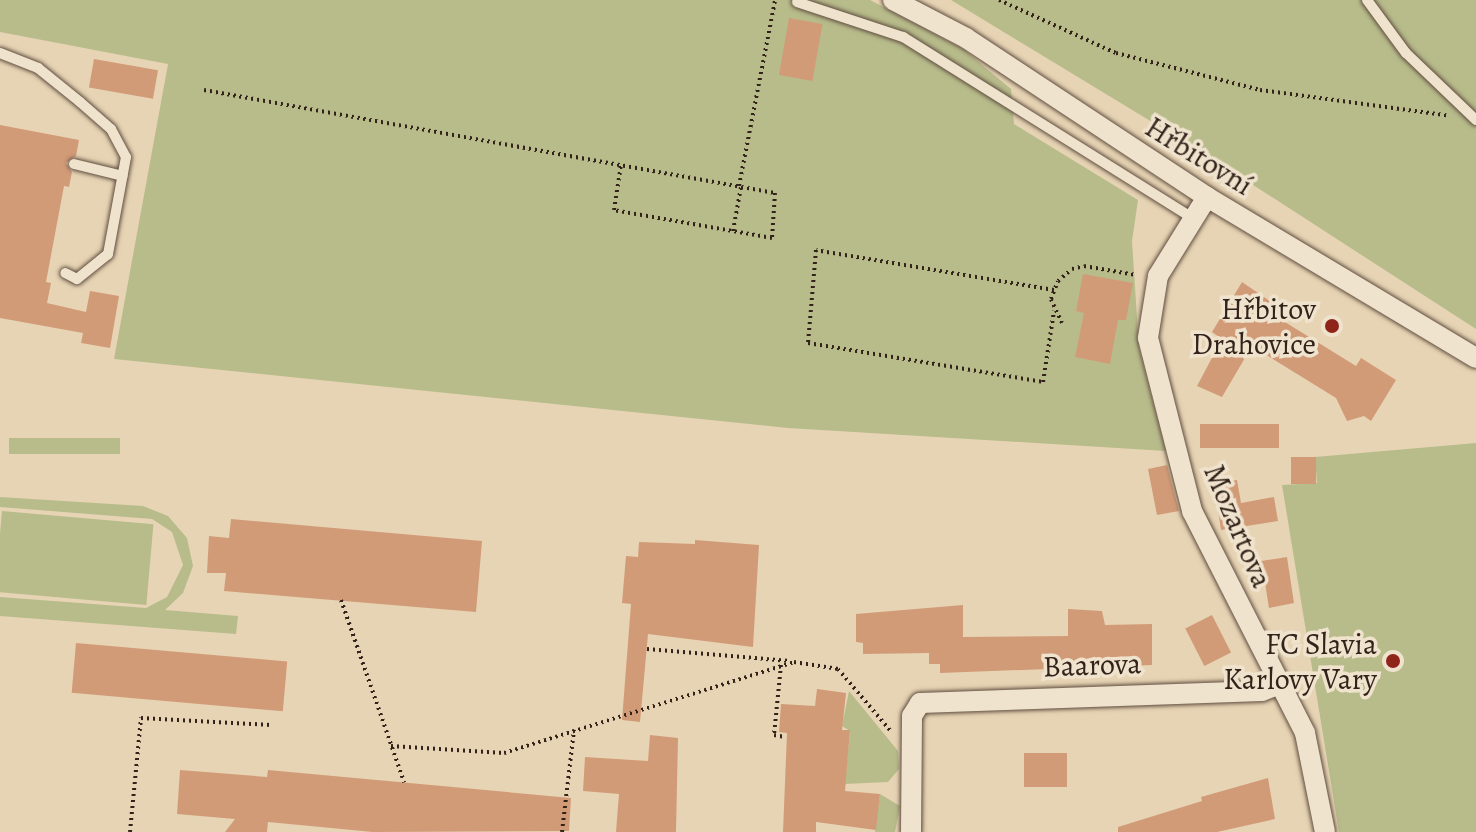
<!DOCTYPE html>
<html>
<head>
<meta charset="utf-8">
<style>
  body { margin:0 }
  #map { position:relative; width:1476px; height:832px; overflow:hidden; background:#e7d4b4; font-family:Alegreya,serif }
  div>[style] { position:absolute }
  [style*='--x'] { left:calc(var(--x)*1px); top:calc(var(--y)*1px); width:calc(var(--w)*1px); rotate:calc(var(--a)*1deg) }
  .green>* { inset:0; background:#b8bc8b; transform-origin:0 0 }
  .building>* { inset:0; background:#d29b78; transform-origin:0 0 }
  .path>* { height:4px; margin-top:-2px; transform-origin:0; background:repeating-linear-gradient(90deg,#332219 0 2px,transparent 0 6px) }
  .roads { filter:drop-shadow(0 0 2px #604e40) drop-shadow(0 0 2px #604e40) }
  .service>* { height:10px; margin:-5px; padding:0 5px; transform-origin:5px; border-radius:5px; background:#efe3ce }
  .minor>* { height:20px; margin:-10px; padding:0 10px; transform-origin:10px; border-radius:10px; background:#efe3ce }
  .dots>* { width:22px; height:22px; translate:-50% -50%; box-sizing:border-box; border:4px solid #efe3ce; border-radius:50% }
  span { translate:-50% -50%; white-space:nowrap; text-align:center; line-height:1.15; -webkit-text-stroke:7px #efe3ce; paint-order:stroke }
  .street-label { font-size:30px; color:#332219 }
  .poi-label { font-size:30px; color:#332219 }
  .right { translate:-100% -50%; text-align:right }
</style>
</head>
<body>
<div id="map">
  <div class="green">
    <div style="clip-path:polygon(0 0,870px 0,963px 49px,1011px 89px,1014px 124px,1138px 200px,1132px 241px,1139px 348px,1166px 451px,788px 428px,114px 359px,168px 64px,0 32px)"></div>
    <div style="clip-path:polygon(951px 0,1476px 0,1476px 329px,1213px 159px)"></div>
    <div style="left:120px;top:438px;width:16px;height:111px;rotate:90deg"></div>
    <div style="clip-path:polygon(1476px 443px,1476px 832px,1339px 832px,1282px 485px,1317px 483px,1315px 457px)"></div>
    <div style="clip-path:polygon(0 497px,143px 506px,168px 516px,187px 538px,193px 566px,183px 593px,165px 610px,238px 616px,236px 634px,0 616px,0 597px,146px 608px,167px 597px,183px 565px,172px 532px,152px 519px,0 507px)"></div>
    <div style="left:2px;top:511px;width:152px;height:81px;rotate:5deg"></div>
    <div style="clip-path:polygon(849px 691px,898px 751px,899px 769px,888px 782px,845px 784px,850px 731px,842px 726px)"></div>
    <div style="clip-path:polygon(880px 794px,900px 806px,895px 832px,875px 832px)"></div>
  </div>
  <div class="building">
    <div style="left:789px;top:18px;width:34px;height:58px;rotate:10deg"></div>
    <div style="left:94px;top:59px;width:65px;height:29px;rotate:10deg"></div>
    <div style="clip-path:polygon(0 125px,79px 140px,76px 156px,66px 163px,72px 172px,69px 187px,64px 186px,46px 282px,51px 283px,47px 303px,86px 312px,90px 291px,119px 296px,110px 348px,81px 343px,83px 333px,0 318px)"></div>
    <div style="clip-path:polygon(1083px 274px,1133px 283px,1126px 320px,1118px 320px,1110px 364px,1075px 357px,1084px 313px,1076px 311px)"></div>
    <div style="clip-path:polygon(1242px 282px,1277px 306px,1272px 314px,1356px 366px,1361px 358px,1396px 380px,1371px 421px,1364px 416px,1347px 421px,1336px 398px,1252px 346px,1222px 397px,1197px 386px,1222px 339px,1212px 332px)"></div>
    <div style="left:1200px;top:424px;width:79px;height:24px"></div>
    <div style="left:1291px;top:457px;width:25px;height:27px"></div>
    <div style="clip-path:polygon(1167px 465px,1179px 511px,1157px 515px,1148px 469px)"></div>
    <div style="clip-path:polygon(1237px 480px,1241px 503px,1274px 497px,1278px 521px,1221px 530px,1214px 483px)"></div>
    <div style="clip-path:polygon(231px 519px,482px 541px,476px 612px,224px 591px,226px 573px,207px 573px,209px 536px,229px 538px)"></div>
    <div style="clip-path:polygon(695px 540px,759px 545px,753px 647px,648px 634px,640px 722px,622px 720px,631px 604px,622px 603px,626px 556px,638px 557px,639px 542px,695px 544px)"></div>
    <div style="clip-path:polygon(1287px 557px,1294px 603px,1269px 608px,1265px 583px,1253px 586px,1249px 563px)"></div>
    <div style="clip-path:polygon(963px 605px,963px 637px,1068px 636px,1068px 609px,1102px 611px,1105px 625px,1152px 624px,1152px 665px,940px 673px,940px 664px,929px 664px,929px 653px,863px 654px,863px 643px,856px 642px,856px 614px)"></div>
    <div style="left:1212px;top:615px;width:42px;height:30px;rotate:63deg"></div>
    <div style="left:76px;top:643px;width:212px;height:50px;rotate:5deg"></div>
    <div style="clip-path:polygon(817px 689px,846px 693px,842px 730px,850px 730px,845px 791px,880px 794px,876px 830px,816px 822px,816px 832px,783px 832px,787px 733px,779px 732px,781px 704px,815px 706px)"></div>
    <div style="clip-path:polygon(650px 735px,678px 738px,676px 832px,616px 832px,619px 794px,583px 791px,585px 757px,648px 761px)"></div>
    <div style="left:1024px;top:753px;width:43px;height:34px"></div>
    <div style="clip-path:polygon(180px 770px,267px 777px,268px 770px,571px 798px,569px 831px,373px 832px,268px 822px,267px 832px,225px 832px,235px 819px,177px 814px)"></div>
    <div style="clip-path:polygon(1268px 778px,1275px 819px,1217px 832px,1118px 832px,1118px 827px,1202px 801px,1201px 797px)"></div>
  </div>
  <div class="path">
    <div style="--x:999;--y:0;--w:128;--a:24.4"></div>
    <div style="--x:1116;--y:53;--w:149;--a:14.4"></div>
    <div style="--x:1260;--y:90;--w:188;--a:7.7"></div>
    <div style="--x:204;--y:90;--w:580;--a:10.23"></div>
    <div style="--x:775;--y:193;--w:45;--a:93.8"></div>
    <div style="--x:772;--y:238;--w:160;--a:-170"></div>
    <div style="--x:614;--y:210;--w:46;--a:-81.2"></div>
    <div style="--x:739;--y:186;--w:189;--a:-79"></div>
    <div style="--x:733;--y:231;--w:45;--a:-79.7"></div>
    <div style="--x:1054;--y:290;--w:241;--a:-170.5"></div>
    <div style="--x:816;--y:250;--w:93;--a:94.9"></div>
    <div style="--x:808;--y:343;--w:238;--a:9.4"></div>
    <div style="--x:1043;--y:382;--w:72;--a:-81.2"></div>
    <div style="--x:1062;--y:323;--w:26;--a:-115"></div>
    <div style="--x:1051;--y:299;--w:19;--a:-69"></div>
    <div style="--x:1058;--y:281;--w:18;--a:-41"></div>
    <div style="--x:1072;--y:269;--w:12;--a:-14"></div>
    <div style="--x:1084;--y:266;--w:53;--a:9.8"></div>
    <div style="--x:341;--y:600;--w:193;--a:70.9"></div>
    <div style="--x:647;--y:649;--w:144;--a:4.8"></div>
    <div style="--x:781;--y:665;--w:70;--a:95.7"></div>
    <div style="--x:774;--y:735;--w:11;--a:10"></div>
    <div style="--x:391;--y:746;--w:113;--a:3.5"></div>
    <div style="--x:504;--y:753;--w:304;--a:-17.4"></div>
    <div style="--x:794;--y:662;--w:45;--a:9"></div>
    <div style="--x:838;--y:669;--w:80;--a:49.6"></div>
    <div style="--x:130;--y:832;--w:115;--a:-84.5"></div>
    <div style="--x:141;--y:718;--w:130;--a:3.1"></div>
    <div style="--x:562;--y:832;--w:103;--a:-83.3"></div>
  </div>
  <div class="roads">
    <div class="service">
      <div style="--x:1367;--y:0;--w:66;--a:53.7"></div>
      <div style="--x:1406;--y:53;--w:97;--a:43.7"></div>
      <div style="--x:797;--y:2;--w:112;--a:18.3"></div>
      <div style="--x:903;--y:37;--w:343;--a:32"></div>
      <div style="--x:0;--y:53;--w:41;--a:21.5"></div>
      <div style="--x:38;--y:68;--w:54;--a:39"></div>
      <div style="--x:80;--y:102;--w:41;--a:41.1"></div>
      <div style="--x:111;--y:129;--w:32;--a:62"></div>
      <div style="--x:126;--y:157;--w:99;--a:100.5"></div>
      <div style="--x:108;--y:254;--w:40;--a:141"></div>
      <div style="--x:77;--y:279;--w:13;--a:-153"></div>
      <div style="--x:74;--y:164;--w:50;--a:13.8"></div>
    </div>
    <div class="minor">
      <div style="--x:893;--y:0;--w:82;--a:27.5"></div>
      <div style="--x:966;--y:38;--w:289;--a:33.4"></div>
      <div style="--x:1207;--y:197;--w:313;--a:30.9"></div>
      <div style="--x:1207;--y:197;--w:93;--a:121.8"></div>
      <div style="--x:1158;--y:276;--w:63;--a:99.2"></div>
      <div style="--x:1148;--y:338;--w:179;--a:75.7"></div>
      <div style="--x:1192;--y:511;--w:249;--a:63"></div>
      <div style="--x:1305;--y:733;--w:101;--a:78.6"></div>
      <div style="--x:911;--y:832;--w:116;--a:-89.5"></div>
      <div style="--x:912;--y:716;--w:15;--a:-58"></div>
      <div style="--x:920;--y:703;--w:342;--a:-2"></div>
      <div style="--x:1262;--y:691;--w:19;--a:-21"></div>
    </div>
  </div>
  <div class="dots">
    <div style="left:1332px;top:326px;background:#8f2418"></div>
    <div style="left:1393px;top:661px;background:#8f2418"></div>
  </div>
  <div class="street-label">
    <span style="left:1199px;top:156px;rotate:32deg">Hřbitovní</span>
    <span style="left:1238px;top:526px;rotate:67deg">Mozartova</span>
    <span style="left:1092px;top:665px;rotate:-2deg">Baarova</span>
  </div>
  <div class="poi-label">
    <span class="right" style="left:1316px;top:326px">Hřbitov<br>Drahovice</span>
    <span class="right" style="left:1377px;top:661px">FC Slavia<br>Karlovy Vary</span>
  </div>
</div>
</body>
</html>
